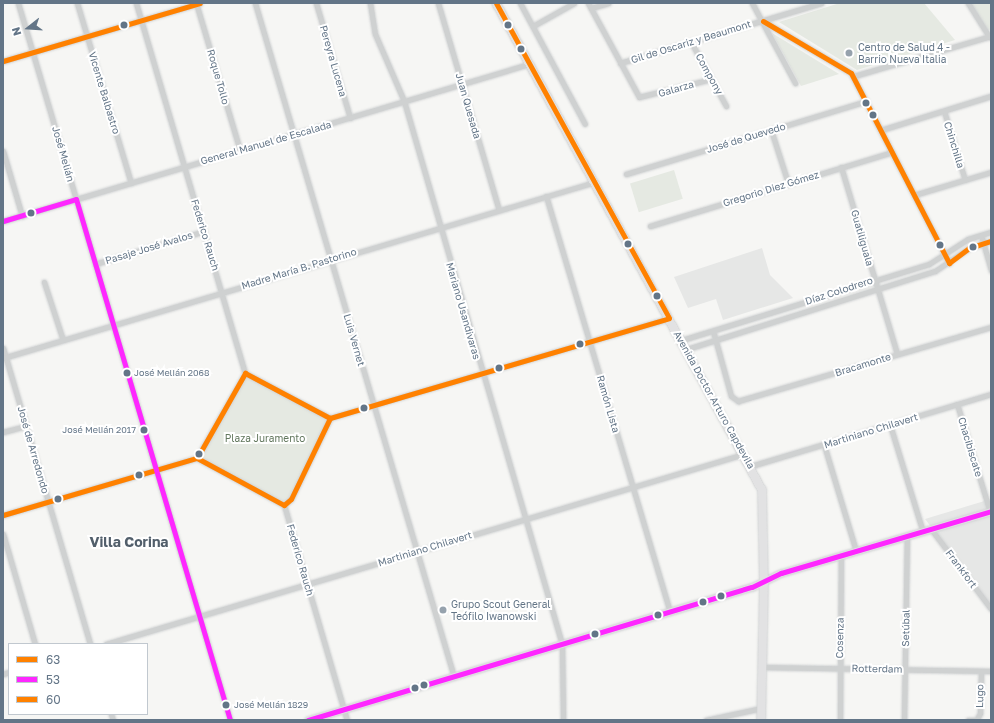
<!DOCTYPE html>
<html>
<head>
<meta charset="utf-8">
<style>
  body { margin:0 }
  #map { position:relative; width:994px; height:723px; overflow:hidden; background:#f6f6f4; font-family:"Golos Text",sans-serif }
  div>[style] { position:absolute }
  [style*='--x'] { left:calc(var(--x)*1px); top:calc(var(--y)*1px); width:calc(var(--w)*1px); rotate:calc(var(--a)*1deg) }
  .built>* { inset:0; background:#e6e7e6 }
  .green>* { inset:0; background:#e5e9e2; transform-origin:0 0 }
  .roads { filter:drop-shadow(0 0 1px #d1d3d4) drop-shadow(0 0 1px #d1d3d4) }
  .minor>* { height:5px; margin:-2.5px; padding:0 2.5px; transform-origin:2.5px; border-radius:2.5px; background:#cfd1d1 }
  .secondary>* { height:7px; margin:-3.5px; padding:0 3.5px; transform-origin:3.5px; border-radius:3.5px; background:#e2e2e3 }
  .primary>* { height:8px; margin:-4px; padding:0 4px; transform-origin:4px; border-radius:4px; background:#e2e2e3 }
  .bus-1>* { height:5px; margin:-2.5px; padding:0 2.5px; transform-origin:2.5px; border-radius:2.5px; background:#ff8100 }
  .bus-2>* { height:5px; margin:-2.5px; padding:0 2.5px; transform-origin:2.5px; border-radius:2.5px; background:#fe27ff }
  .bus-3>* { height:5px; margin:-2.5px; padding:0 2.5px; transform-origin:2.5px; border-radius:2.5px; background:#ff8100 }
  .dots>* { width:11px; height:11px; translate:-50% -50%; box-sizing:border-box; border:2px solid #fff; border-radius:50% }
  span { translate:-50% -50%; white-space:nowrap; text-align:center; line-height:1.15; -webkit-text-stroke:4px #fff; paint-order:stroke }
  .bus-label { font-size:9px; color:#637587 }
  .left { translate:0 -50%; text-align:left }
  .right { translate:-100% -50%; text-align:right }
  .street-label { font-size:10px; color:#637587 }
  .poi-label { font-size:10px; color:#637587 }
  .park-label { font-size:10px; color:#63785f }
  .district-label { font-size:14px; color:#525f6b; font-weight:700 }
  .frame { position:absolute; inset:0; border:4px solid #637587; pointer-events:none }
  .legend { position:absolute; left:8px; top:643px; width:140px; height:72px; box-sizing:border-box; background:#fff; border:1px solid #c1c8cf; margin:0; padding:5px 7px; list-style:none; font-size:12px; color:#637587 }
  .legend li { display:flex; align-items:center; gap:8px; height:20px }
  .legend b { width:20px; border:1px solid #c1c8cf }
  .north { position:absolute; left:8px; top:8px; width:40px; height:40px; -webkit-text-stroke:3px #fff; paint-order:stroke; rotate:253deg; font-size:11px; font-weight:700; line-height:16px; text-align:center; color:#637587 }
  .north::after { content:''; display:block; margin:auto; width:14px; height:18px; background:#637587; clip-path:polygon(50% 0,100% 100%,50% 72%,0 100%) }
</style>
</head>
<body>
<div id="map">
  <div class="built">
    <div style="clip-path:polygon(762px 248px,770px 275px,793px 298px,723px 320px,716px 299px,688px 308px,674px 277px)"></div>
    <div style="clip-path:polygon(991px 499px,991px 605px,925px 519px)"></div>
  </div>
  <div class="green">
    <div style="clip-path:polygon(840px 3px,924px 3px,955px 40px,857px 70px,779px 22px)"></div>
    <div style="clip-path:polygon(970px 3px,991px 3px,991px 29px,987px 31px)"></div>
    <div style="clip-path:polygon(772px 33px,839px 74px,801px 86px)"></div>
    <div style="left:674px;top:170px;width:30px;height:46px;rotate:73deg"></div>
    <div style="clip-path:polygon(245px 373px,330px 418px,291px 499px,284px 505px,197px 458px)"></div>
  </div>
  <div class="roads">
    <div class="minor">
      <div style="--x:18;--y:3;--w:748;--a:73.53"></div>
      <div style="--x:77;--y:3;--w:188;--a:73.3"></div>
      <div style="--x:136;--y:3;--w:386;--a:73.6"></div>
      <div style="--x:196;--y:3;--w:154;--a:73.4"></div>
      <div style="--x:255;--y:3;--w:703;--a:73.55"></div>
      <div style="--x:316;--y:3;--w:120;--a:73.5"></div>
      <div style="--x:370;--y:3;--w:31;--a:81"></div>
      <div style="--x:375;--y:34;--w:73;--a:66.6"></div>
      <div style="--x:404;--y:101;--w:566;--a:73.78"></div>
      <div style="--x:562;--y:644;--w:76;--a:89.2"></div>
      <div style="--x:438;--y:3;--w:216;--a:73.6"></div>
      <div style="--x:520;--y:3;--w:137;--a:61.8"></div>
      <div style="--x:588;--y:3;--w:107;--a:61.5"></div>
      <div style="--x:639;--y:97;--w:74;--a:-14"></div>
      <div style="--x:752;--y:3;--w:91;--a:61.7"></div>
      <div style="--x:968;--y:3;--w:40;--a:58"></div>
      <div style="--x:591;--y:8;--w:18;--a:-16"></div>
      <div style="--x:763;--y:21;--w:102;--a:30.6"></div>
      <div style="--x:851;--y:73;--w:214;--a:62.7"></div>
      <div style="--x:533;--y:26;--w:47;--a:-29.3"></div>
      <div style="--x:691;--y:42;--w:73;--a:61.3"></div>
      <div style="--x:3;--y:61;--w:205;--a:-16.4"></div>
      <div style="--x:620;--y:63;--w:210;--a:-16.6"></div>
      <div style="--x:854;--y:76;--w:143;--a:-16.3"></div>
      <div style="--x:944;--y:111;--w:72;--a:73.1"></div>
      <div style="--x:771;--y:130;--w:56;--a:72.2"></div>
      <div style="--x:881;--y:130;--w:115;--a:-17.2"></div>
      <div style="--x:3;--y:151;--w:68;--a:73.7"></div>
      <div style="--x:841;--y:167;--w:195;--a:73.3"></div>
      <div style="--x:626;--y:174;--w:251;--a:-16.9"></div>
      <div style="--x:914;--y:195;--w:80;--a:-16.6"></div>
      <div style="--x:546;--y:196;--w:434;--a:73.4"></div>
      <div style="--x:3;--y:221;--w:549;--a:-16.62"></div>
      <div style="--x:650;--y:226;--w:253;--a:-17"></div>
      <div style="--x:981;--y:235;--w:37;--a:74"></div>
      <div style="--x:95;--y:264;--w:114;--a:-16.8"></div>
      <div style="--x:44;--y:282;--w:61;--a:71.9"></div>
      <div style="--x:713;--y:331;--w:67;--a:74.5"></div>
      <div style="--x:731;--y:396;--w:9;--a:36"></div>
      <div style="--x:738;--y:401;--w:264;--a:-16.3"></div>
      <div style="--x:682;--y:340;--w:258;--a:-17.1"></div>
      <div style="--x:929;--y:264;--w:46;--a:-32.7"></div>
      <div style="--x:968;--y:239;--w:24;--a:-17"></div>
      <div style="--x:3;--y:348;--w:309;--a:73.6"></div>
      <div style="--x:687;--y:349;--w:260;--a:-17.5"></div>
      <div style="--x:935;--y:271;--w:41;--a:-34.1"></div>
      <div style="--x:969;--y:248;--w:23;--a:-18"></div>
      <div style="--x:3;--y:358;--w:618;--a:-16.56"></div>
      <div style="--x:245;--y:373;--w:96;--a:27.9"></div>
      <div style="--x:957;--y:404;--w:113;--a:73"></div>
      <div style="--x:330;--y:418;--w:353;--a:-16.4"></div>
      <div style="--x:890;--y:425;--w:112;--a:72.9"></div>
      <div style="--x:3;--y:432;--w:23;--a:-15"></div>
      <div style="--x:824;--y:445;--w:111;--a:73.2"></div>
      <div style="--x:197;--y:458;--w:99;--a:28.4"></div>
      <div style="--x:197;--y:458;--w:98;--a:-60.5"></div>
      <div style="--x:751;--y:466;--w:251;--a:-16.7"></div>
      <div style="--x:284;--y:505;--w:224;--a:73.7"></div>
      <div style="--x:284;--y:505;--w:9;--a:-41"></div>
      <div style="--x:291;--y:499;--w:90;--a:-64.3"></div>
      <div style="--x:3;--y:515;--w:202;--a:-16.4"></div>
      <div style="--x:931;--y:529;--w:100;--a:53.1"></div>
      <div style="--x:3;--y:534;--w:115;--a:73.8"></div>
      <div style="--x:106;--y:644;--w:666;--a:-16.58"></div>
      <div style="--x:763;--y:667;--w:228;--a:1"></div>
      <div style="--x:3;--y:674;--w:6;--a:-18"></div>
      <div style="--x:111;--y:714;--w:6;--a:72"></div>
      <div style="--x:977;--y:719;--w:7;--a:-63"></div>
      <div style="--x:980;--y:713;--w:42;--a:-88.6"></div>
      <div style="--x:706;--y:720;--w:57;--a:-12.1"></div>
      <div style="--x:840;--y:720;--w:165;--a:-89.7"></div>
      <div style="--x:904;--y:720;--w:184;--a:-89.1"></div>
      <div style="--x:968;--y:720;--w:9;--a:0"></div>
    </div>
    <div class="secondary">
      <div style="--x:308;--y:720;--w:463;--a:-16.7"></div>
      <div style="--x:752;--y:587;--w:32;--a:-26"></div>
      <div style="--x:781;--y:573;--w:219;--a:-16.4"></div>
    </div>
    <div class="primary">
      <div style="--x:496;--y:3;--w:555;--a:61.36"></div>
      <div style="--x:762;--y:490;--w:92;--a:88.8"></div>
      <div style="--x:764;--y:582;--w:138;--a:91.2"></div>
    </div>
  </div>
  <div class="bus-1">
    <div style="--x:496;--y:3;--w:359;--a:61.2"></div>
    <div style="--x:763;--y:21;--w:102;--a:30.6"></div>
    <div style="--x:851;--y:73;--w:214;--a:62.7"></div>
    <div style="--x:949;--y:263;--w:25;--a:-37"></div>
    <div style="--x:969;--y:248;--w:23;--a:-18"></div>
    <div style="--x:330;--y:418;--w:353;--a:-16.4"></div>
    <div style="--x:197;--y:458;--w:99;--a:28.4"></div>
    <div style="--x:284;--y:505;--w:9;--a:-41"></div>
    <div style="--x:291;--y:499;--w:90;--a:-64.3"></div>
    <div style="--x:197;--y:458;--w:98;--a:-60.5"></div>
    <div style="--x:245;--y:373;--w:96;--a:27.9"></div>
    <div style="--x:3;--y:515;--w:202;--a:-16.4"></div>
  </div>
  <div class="bus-2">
    <div style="--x:76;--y:199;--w:543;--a:73.53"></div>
    <div style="--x:3;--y:221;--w:76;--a:-16.8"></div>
    <div style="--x:308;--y:720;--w:463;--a:-16.7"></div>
    <div style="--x:752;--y:587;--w:32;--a:-26"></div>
    <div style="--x:781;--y:573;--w:219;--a:-16.4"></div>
  </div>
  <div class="bus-3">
    <div style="--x:3;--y:61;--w:205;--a:-16.4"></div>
  </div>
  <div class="dots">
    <div style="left:124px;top:25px;background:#637587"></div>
    <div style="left:508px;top:25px;background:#637587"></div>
    <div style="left:521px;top:49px;background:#637587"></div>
    <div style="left:849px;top:53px;background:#96a2ad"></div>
    <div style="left:866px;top:103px;background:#637587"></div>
    <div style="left:873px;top:115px;background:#637587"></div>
    <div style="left:31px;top:213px;background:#637587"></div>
    <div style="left:628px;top:244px;background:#637587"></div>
    <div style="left:940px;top:245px;background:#637587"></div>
    <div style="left:973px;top:247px;background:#637587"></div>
    <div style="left:657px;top:296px;background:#637587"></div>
    <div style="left:580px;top:344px;background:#637587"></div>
    <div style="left:499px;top:368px;background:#637587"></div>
    <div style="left:127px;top:373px;background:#637587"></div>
    <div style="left:364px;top:408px;background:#637587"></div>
    <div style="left:144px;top:430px;background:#637587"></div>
    <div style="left:199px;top:454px;background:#637587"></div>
    <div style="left:139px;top:475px;background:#637587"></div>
    <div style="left:58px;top:499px;background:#637587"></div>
    <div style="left:721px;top:596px;background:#637587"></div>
    <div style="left:703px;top:602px;background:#637587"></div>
    <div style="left:443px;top:610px;background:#96a2ad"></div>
    <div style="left:658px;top:615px;background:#637587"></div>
    <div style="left:595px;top:634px;background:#637587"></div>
    <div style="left:424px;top:685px;background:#637587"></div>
    <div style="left:415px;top:688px;background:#637587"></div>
    <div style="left:226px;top:705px;background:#637587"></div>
  </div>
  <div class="bus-label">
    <span class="left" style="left:134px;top:373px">José Melián 2068</span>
    <span class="right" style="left:136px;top:430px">José Melián 2017</span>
    <span class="left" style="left:234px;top:705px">José Melián 1829</span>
  </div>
  <div class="street-label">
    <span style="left:691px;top:42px;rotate:-17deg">Gil de Oscariz y Beaumont</span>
    <span style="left:333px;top:61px;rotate:74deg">Pereyra Lucena</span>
    <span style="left:709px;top:74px;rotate:61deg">Compony</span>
    <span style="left:218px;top:77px;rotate:74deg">Roque Tollo</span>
    <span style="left:676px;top:89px;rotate:-16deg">Galarza</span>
    <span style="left:104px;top:93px;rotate:73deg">Vicente Balbastro</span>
    <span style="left:468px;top:106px;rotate:74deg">Juan Quesada</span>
    <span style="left:746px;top:138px;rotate:-17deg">José de Quevedo</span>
    <span style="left:266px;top:143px;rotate:-16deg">General Manuel de Escalada</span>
    <span style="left:954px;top:145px;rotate:73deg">Chinchilla</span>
    <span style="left:63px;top:154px;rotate:74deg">José Melián</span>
    <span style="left:771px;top:189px;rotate:-17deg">Gregorio Diez Gómez</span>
    <span style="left:205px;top:235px;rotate:73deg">Federico Rauch</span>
    <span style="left:862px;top:238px;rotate:74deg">Guatiliguala</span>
    <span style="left:149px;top:248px;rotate:-17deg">Pasaje José Avalos</span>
    <span style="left:299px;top:269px;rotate:-17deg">Madre María B. Pastorino</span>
    <span style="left:839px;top:291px;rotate:-18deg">Díaz Colodrero</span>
    <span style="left:463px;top:311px;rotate:74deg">Mariano Usandivaras</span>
    <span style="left:354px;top:340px;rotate:74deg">Luis Vernet</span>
    <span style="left:863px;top:365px;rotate:-17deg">Bracamonte</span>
    <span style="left:714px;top:400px;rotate:61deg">Avenida Doctor Arturo Capdevila</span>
    <span style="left:608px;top:404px;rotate:74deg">Ramón Lista</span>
    <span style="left:871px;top:431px;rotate:-17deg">Martiniano Chilavert</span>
    <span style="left:970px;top:447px;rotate:73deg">Chacibiscate</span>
    <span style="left:33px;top:450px;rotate:74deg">José de Arredondo</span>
    <span style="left:425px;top:549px;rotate:-17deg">Martiniano Chilavert</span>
    <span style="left:300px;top:560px;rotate:74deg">Federico Rauch</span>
    <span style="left:961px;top:569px;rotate:53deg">Frankfort</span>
    <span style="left:906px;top:628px;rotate:-89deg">Setúbal</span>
    <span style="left:840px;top:638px;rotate:-89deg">Cosenza</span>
    <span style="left:877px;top:669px;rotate:1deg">Rotterdam</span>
    <span style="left:980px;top:696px;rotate:-89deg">Lugo</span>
  </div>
  <div class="poi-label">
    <span class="left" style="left:858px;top:53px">Centro de Salud 4 -<br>Barrio Nueva Italia</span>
    <span class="left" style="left:451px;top:610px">Grupo Scout General<br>Teófilo Iwanowski</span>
  </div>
  <div class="park-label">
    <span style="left:265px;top:439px">Plaza Juramento</span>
  </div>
  <div class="district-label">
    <span style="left:129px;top:542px">Villa Corina</span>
  </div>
  <div class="frame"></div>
  <ul class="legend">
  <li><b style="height:5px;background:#ff8100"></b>63</li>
  <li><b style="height:5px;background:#fe27ff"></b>53</li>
  <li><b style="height:5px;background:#ff8100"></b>60</li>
  </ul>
  <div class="north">N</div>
</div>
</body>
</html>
